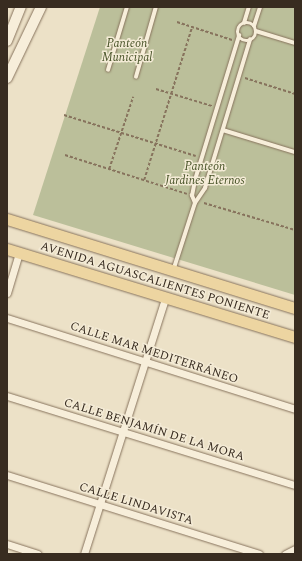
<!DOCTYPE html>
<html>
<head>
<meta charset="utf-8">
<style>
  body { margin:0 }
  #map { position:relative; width:302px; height:561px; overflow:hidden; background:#ece1c7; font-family:Spectral,serif }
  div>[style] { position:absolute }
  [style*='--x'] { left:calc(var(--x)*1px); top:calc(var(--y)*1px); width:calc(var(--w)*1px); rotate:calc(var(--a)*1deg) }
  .cemetery>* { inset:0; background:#bbbf9a }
  .path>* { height:1.5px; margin-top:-0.75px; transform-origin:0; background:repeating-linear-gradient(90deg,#87735d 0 3px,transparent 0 5px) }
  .roads { filter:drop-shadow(0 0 1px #87735d) drop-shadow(0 0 1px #87735d) }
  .lane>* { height:3.5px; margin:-1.75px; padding:0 1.75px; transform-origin:1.75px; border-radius:1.75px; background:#f7eeda }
  .lane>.ring { margin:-1.75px; padding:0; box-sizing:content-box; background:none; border:3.5px solid #f7eeda; border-radius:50% }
  .street>* { height:7px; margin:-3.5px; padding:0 3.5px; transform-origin:3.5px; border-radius:3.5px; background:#f7eeda }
  .secondary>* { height:10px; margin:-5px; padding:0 5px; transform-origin:5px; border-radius:5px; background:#f7eeda }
  .primary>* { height:11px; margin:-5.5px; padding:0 5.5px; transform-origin:5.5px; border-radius:5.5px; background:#edd5a1 }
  span { translate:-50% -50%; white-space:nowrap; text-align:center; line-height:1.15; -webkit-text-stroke:3px #f4ebd6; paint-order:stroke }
  .park-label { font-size:12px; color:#485328; font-style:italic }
  .street-label { font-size:12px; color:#382c20 }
  .frame { position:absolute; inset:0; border:8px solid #382c20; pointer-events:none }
</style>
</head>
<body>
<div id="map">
  <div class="cemetery">
    <div style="clip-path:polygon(100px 7px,295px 7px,295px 295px,33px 215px)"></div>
  </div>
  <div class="path">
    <div style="--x:177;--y:22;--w:58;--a:18.1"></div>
    <div style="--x:245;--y:78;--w:52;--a:17.7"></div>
    <div style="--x:156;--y:89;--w:59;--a:16.9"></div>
    <div style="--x:64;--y:115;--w:138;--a:17.3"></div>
    <div style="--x:65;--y:155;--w:128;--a:17.7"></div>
    <div style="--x:109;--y:169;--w:76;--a:-71.6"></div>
    <div style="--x:144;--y:180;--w:160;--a:-72.6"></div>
    <div style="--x:204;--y:203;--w:95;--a:16.5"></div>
  </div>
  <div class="roads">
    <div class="lane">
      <div style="--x:244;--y:23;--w:17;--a:-73"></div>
      <div class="ring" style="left:238px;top:23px;width:14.5px;height:14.5px"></div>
      <div style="--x:254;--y:26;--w:20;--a:-72"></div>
      <div style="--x:256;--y:31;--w:41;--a:17.1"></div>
      <div style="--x:108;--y:70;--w:66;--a:-73.2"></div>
      <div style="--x:136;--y:77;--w:73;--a:-74.1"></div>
      <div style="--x:223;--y:130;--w:75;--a:17"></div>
      <div style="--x:195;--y:203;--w:8;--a:-113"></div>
      <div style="--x:192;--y:196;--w:16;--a:-79"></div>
      <div style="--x:195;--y:180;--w:151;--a:-73"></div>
      <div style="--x:174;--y:268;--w:68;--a:-72.1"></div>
      <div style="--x:195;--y:203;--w:18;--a:-56"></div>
      <div style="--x:205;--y:188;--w:155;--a:-73.1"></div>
    </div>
    <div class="street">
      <div style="--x:7;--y:293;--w:42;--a:-73.3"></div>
      <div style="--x:7;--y:318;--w:302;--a:17.5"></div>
      <div style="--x:7;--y:396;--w:301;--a:17.2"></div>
      <div style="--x:7;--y:475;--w:264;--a:17.4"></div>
      <div style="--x:7;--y:544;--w:32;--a:18"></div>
      <div style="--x:84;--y:554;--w:269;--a:-72.4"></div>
      <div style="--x:285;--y:554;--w:11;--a:-27"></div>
    </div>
    <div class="secondary">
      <div style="--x:7;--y:41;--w:37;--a:-68"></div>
      <div style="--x:7;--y:78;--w:79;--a:-64.4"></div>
    </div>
    <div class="primary">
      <div style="--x:7;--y:219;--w:301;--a:17.2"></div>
      <div style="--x:7;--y:249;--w:301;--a:17"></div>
    </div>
  </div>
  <div class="park-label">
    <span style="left:127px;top:51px">Panteón<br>Municipal</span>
    <span style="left:205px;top:174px">Panteón<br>Jardines Eternos</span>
  </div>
  <div class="street-label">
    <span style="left:155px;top:281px;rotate:17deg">AVENIDA AGUASCALIENTES PONIENTE</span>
    <span style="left:154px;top:353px;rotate:18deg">CALLE MAR MEDITERRÁNEO</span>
    <span style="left:154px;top:430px;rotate:17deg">CALLE BENJAMÍN DE LA MORA</span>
    <span style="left:136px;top:504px;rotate:17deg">CALLE LINDAVISTA</span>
  </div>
  <div class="frame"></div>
</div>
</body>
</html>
